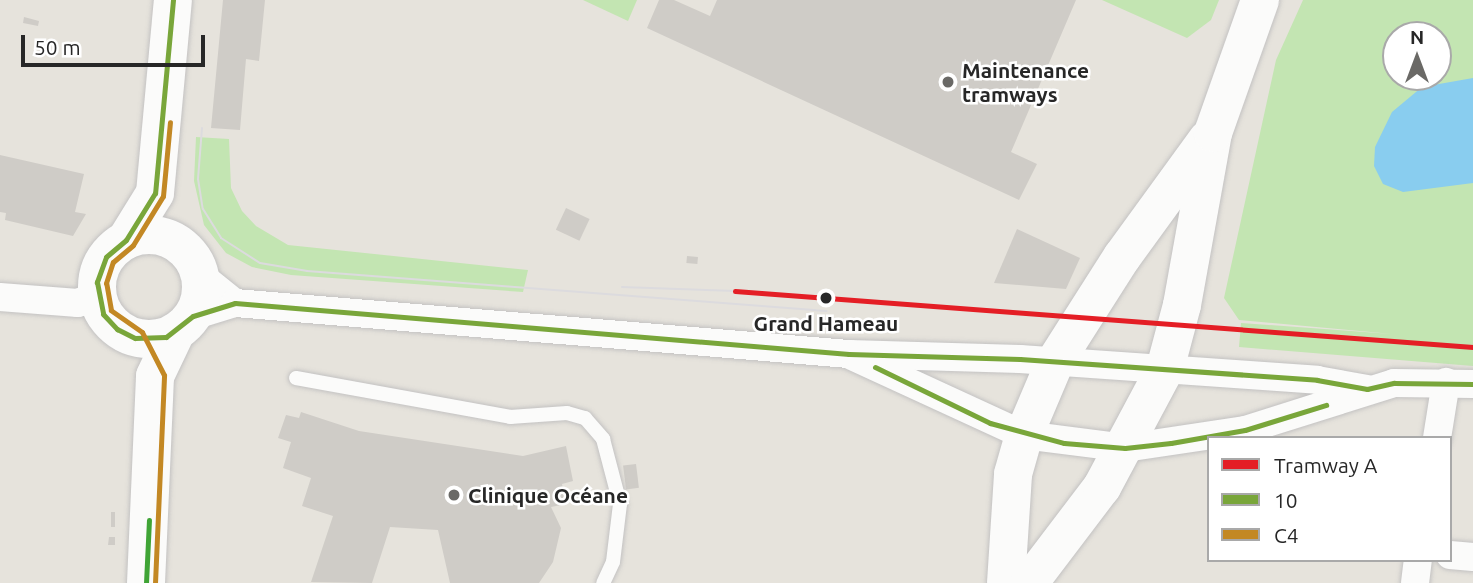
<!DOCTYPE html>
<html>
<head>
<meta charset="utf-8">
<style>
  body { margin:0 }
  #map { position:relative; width:1473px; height:583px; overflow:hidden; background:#e6e3dc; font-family:Ubuntu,sans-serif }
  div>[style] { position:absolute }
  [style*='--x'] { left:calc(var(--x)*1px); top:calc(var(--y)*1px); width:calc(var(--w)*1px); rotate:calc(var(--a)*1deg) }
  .green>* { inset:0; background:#c3e5b2 }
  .water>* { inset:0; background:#89cdef }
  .building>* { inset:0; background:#cfccc7; transform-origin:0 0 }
  .roads { filter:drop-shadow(0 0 2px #c3c2c2) drop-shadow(0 0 2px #c3c2c2) }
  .lane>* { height:14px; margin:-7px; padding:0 7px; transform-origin:7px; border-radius:7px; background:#fbfbfa }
  .street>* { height:28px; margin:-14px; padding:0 14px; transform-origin:14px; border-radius:14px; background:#fbfbfa }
  .secondary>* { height:38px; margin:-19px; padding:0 19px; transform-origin:19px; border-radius:19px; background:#fbfbfa }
  .secondary>.ring { margin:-19px; padding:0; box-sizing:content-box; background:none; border:38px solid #fbfbfa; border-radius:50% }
  .tram>* { height:2px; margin:-1px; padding:0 1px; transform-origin:1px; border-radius:1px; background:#dcdbde }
  .bus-1>* { height:5px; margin:-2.5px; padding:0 2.5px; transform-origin:2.5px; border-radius:2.5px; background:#79a63a }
  .bus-2>* { height:5px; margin:-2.5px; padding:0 2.5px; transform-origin:2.5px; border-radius:2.5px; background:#c38824 }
  .bus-3>* { height:5px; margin:-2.5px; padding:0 2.5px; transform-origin:2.5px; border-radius:2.5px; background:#3fa435 }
  .tram-1>* { height:5px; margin:-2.5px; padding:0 2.5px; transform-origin:2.5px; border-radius:2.5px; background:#e41e25 }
  .dots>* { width:19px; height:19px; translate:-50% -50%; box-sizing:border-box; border:4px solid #fff; border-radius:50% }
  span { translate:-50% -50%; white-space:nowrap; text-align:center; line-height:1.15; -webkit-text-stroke:5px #fff; paint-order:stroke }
  .poi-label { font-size:21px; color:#272727; font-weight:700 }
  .left { translate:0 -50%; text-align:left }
  .stop-label { font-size:21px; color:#272727; font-weight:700 }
  .legend { position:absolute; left:1207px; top:436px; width:245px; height:126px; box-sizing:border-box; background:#fff; border:2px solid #a9a9a9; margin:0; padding:9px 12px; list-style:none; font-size:21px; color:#272727 }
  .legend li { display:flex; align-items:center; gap:14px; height:35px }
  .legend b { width:35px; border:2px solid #a9a9a9 }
  .north { position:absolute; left:1382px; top:21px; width:70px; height:70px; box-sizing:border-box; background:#fff; border:2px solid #a9a9a9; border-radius:50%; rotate:0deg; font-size:19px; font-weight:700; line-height:28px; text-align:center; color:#272727 }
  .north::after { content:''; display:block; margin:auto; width:24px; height:32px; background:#6a6966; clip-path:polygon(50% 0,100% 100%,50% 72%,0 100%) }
  .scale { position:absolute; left:21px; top:35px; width:184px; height:32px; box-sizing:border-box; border:4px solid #272727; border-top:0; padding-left:9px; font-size:21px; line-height:24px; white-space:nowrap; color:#272727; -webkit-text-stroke:5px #fff; paint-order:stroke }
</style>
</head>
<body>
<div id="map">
  <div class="green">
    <div style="clip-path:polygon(583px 0,637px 0,628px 21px)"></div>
    <div style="clip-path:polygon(1102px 0,1219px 0,1211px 20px,1187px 38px)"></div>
    <div style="clip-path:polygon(evenodd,1303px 0,1473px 0,1473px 366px,1239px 347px,1241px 323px,1392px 334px,1239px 320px,1224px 298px,1276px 60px,1303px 0,1396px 35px,1438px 35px,1438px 77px,1396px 77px,1396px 35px)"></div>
    <div style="clip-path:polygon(196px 137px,229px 139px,231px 188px,242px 211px,256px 226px,288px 245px,528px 270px,523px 292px,291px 275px,252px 267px,226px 253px,204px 225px,194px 181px)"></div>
  </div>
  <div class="water">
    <div style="clip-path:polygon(1473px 78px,1473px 183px,1403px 192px,1383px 184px,1374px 166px,1375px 147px,1392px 112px,1422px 87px)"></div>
  </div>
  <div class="building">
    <div style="clip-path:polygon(223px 0,265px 0,259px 61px,246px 59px,240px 130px,211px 128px)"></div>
    <div style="clip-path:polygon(659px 0,674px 0,710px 16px,717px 0,1076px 0,1011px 152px,1037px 164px,1019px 200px,647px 28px)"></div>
    <div style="clip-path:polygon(24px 17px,39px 21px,38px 26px,23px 23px)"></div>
    <div style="clip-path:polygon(0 155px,84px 174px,75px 212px,86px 214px,73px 236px,5px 220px,6px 213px,0 212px)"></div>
    <div style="left:566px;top:208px;width:26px;height:24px;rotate:25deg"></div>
    <div style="clip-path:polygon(1017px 229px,1080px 258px,1066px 289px,994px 283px)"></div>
    <div style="left:687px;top:256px;width:11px;height:7px;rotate:5deg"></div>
    <div style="clip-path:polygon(301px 412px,359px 431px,523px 456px,566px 446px,573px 481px,562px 484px,566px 504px,551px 507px,561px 528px,553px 562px,539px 583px,450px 583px,438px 530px,390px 527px,372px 583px,311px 582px,333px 516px,302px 506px,311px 478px,283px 468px,291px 442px,278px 438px,286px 415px,299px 418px)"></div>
    <div style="left:636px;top:464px;width:24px;height:13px;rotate:83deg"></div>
    <div style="left:111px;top:512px;width:4px;height:15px"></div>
    <div style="clip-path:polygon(109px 537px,115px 537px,115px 545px,108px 545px)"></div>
  </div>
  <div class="roads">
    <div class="lane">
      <div style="--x:296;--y:378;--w:218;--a:10.3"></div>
      <div style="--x:510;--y:417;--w:57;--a:-4"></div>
      <div style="--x:567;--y:413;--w:19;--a:16"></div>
      <div style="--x:585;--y:418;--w:28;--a:49"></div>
      <div style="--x:603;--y:439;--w:67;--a:75.3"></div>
      <div style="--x:620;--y:504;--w:58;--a:96.9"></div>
      <div style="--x:613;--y:562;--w:23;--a:115"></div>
    </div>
    <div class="street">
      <div style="--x:200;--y:275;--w:45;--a:38.7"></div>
      <div style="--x:0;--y:297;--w:78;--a:4.4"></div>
      <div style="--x:78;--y:303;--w:21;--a:-23"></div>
      <div style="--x:193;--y:316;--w:44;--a:-17.2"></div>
      <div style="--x:235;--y:303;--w:616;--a:4.75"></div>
      <div style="--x:849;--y:354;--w:171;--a:1.7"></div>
      <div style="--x:1020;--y:359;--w:298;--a:4"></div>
      <div style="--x:1317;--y:380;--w:51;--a:10.2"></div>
      <div style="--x:852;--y:356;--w:189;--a:24.7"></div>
      <div style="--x:1024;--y:435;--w:102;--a:7.3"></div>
      <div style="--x:1125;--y:448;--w:121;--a:-8.5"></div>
      <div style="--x:1245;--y:430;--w:156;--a:-17.5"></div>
      <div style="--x:1394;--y:383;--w:79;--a:0.7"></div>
      <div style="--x:1437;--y:438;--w:57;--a:-80.9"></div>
      <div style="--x:1450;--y:555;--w:23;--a:5"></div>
      <div style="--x:1415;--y:583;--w:23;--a:-83"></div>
    </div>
    <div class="secondary">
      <div class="ring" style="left:97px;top:235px;width:66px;height:66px"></div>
      <div style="--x:126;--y:240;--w:55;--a:-58.3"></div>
      <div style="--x:155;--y:193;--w:194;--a:-84.7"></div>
      <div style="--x:146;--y:583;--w:207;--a:-87.5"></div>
      <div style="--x:155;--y:376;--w:49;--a:-64.5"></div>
      <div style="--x:1006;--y:583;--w:109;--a:-86.3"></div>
      <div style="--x:1013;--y:474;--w:41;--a:-74.2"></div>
      <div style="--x:1024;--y:435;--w:79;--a:-67"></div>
      <div style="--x:1055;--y:362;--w:125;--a:-57.5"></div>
      <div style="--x:1122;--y:257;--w:145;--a:-54"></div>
      <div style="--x:1029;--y:583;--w:121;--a:-52.8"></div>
      <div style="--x:1102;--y:487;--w:134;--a:-61.9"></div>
      <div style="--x:1165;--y:369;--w:66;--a:-75.1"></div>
      <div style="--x:1182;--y:305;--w:175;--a:-79.8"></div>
      <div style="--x:1213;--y:133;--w:141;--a:-70.5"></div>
    </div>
  </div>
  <div class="tram">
    <div style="--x:202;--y:128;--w:51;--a:94.5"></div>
    <div style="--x:198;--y:179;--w:30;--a:81"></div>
    <div style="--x:203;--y:209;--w:34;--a:58"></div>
    <div style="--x:221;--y:238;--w:46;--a:32.7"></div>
    <div style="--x:260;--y:263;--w:48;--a:9.7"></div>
    <div style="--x:307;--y:271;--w:521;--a:4.41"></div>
    <div style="--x:622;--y:287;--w:113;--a:2"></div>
  </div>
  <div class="bus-1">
    <div style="--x:173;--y:0;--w:194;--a:95.3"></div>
    <div style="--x:155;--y:193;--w:55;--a:121.7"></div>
    <div style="--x:126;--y:240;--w:26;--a:140"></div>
    <div style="--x:106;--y:257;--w:27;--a:110"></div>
    <div style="--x:97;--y:282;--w:33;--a:79"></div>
    <div style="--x:103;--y:314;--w:21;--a:47"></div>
    <div style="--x:117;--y:329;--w:20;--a:27"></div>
    <div style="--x:135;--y:338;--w:31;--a:-2"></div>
    <div style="--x:166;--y:337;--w:34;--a:-38"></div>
    <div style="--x:193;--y:316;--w:44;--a:-17.2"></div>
    <div style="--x:235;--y:303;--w:616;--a:4.75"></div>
    <div style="--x:849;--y:354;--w:171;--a:1.7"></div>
    <div style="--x:1020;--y:359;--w:298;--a:4"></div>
    <div style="--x:1317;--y:380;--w:51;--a:10.2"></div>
    <div style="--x:1367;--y:389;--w:28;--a:-13"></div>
    <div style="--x:1394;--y:383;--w:79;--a:0.7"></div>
    <div style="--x:875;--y:367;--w:128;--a:26"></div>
    <div style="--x:990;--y:423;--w:77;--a:15.1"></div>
    <div style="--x:1064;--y:443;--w:61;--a:4.7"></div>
    <div style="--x:1125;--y:448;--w:46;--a:-6.2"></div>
    <div style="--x:1171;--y:443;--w:75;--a:-10"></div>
    <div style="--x:1245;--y:430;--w:85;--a:-17.2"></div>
  </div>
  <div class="bus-2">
    <div style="--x:155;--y:583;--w:208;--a:-87.5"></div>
    <div style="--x:164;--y:375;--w:48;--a:-117.1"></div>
    <div style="--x:142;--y:332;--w:38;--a:-145"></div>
    <div style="--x:111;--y:310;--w:27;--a:-100"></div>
    <div style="--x:106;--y:283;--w:22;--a:-72"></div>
    <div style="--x:113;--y:262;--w:26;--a:-40"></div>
    <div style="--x:133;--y:245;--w:57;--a:-58.5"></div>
    <div style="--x:163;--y:196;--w:74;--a:-84.6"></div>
  </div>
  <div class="bus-3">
    <div style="--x:146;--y:583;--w:63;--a:-87.3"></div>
  </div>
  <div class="tram-1">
    <div style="--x:735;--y:291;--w:740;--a:4.34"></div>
  </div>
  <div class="dots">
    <div style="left:948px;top:82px;background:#6a6966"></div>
    <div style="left:826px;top:298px;background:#272727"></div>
    <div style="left:454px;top:495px;background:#6a6966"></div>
  </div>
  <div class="poi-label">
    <span class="left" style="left:962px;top:82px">Maintenance<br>tramways</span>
    <span class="left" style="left:468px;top:495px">Clinique Océane</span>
  </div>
  <div class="stop-label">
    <span style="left:826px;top:323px">Grand Hameau</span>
  </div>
  <ul class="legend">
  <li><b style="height:9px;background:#e41e25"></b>Tramway A</li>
  <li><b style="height:9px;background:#79a63a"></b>10</li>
  <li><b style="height:9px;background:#c38824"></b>C4</li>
  </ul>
  <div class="north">N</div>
  <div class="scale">50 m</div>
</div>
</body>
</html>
